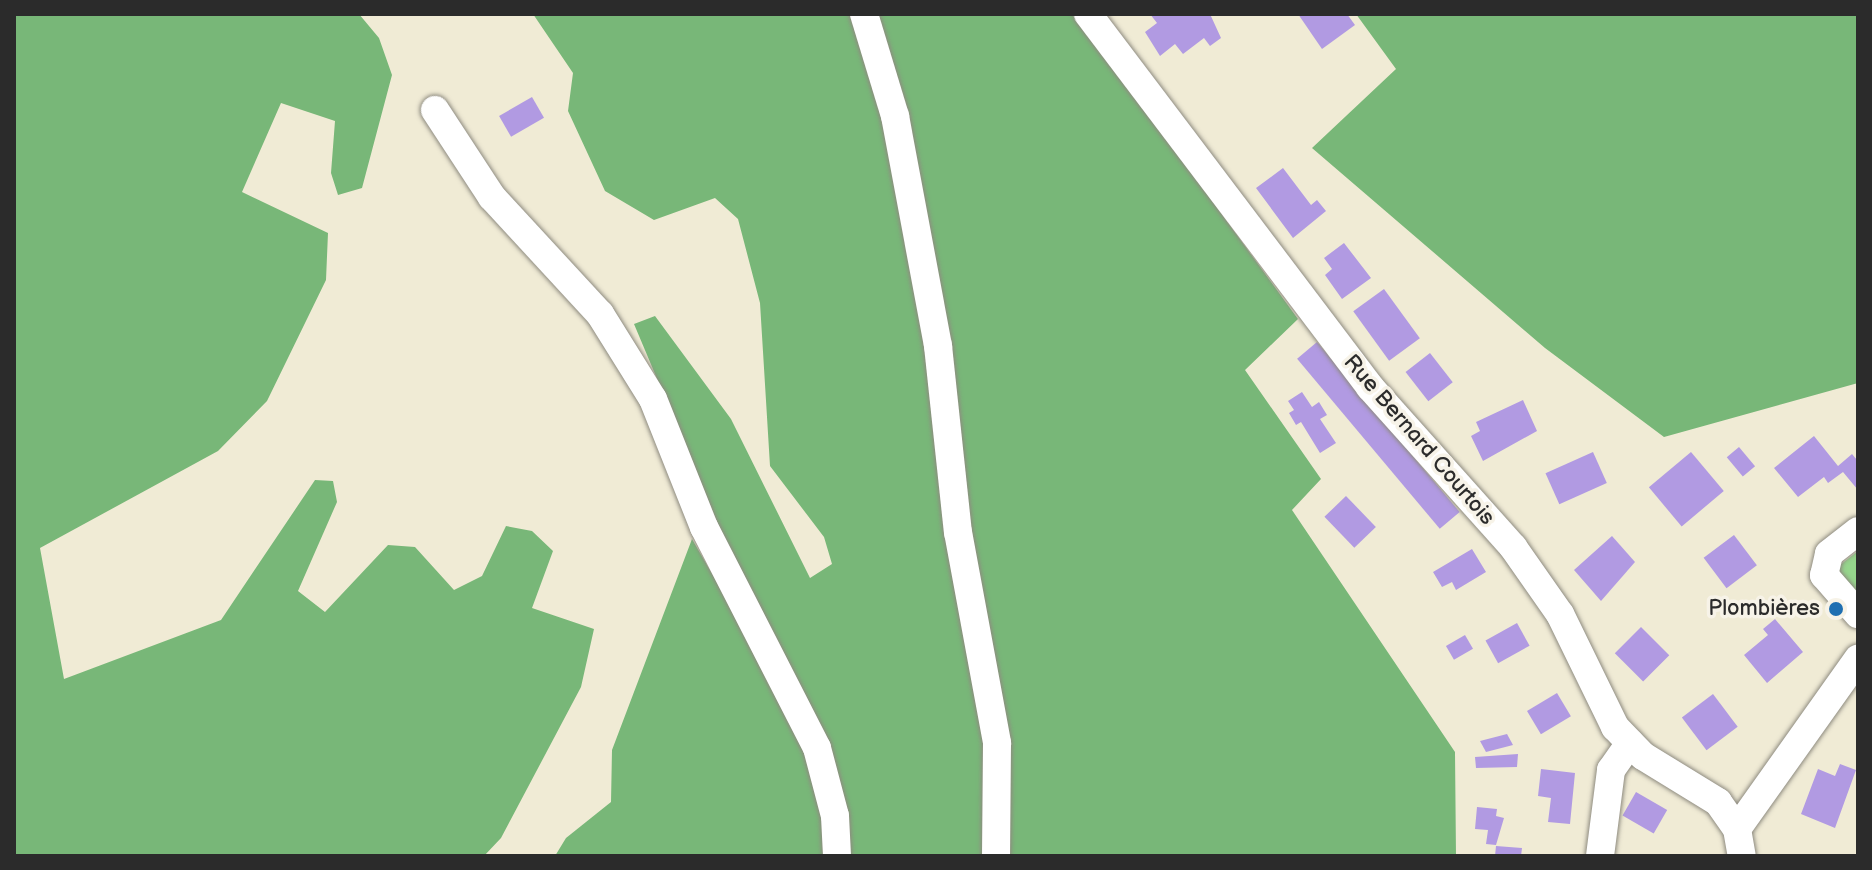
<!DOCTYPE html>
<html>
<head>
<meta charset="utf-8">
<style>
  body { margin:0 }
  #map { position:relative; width:1872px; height:870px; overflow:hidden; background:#f0ebd5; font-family:"Balsamiq Sans",sans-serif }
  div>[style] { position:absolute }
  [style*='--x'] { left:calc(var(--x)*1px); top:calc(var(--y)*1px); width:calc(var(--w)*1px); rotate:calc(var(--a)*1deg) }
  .green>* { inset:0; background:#96d68c }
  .forest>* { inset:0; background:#78b778 }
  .building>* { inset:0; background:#b19ae2; transform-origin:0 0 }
  .roads { filter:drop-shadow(0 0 2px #8e8b80) drop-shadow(0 0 2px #8e8b80) }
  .street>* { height:28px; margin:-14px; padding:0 14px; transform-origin:14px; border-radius:14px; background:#fff }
  .dots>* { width:22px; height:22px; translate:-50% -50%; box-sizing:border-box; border:4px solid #f7f3e8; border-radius:50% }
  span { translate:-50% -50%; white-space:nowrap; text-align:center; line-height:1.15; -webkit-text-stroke:7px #f7f3e8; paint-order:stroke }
  .street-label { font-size:22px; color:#2b2b2b }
  .poi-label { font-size:22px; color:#2b2b2b }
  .right { translate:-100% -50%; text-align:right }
  .frame { position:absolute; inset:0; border:16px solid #2b2b2b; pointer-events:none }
</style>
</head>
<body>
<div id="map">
  <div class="green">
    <div style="clip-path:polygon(1858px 551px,1858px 600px,1837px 575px,1840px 565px)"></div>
  </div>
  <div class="forest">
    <div style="clip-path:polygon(14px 14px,359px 14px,379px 38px,392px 75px,362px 188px,338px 195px,331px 173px,335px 121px,281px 103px,242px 192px,328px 233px,326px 280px,267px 401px,218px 451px,40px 548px,64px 679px,221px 620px,315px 480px,333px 481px,337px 502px,298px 591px,325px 612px,388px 545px,415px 547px,454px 590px,482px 576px,506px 526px,532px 531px,553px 551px,532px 608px,594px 629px,581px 687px,501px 838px,484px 856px,14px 856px)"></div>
    <div style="clip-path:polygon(533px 14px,1076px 14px,1298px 319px,1245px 370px,1321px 479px,1292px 510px,1455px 752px,1456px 856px,845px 856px,727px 545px,634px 324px,655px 316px,731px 419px,810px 578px,832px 564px,824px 537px,770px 466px,760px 303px,738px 219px,715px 198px,654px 220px,605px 191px,568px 111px,573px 73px)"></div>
    <div style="clip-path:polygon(1356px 14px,1858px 14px,1858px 383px,1664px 437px,1545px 348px,1312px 148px,1396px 69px)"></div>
    <div style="clip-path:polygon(692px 539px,788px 706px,820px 795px,824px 856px,555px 856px,566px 838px,611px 802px,612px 750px)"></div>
  </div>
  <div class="building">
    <div style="clip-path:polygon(1150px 14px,1210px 14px,1221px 38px,1210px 46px,1204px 38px,1183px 54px,1175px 44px,1160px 56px,1145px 32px,1157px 23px)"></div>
    <div style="clip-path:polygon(1298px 14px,1347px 14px,1355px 25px,1322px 49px)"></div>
    <div style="left:532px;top:97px;width:24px;height:38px;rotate:60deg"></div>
    <div style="clip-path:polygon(1283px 168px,1311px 205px,1317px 200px,1326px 211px,1293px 238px,1256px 188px)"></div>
    <div style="clip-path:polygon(1344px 243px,1371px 278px,1342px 299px,1325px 275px,1332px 269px,1324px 258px)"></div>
    <div style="left:1384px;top:289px;width:61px;height:38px;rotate:54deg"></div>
    <div style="left:1317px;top:342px;width:222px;height:26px;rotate:50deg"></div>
    <div style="left:1430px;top:353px;width:37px;height:31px;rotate:52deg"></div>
    <div style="clip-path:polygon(1302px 392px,1312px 407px,1319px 402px,1327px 415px,1320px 419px,1336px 443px,1320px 453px,1301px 422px,1296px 425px,1289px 413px,1294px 410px,1288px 401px)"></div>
    <div style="clip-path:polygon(1523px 400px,1537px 431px,1483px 461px,1471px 436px,1480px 431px,1476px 422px)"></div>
    <div style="clip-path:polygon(1814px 436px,1838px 466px,1852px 454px,1857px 460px,1858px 490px,1843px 472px,1828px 483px,1824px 477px,1798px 497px,1774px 468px)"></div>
    <div style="left:1739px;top:447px;width:25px;height:16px;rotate:50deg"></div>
    <div style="left:1593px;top:452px;width:34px;height:52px;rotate:66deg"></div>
    <div style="left:1691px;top:452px;width:51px;height:55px;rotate:50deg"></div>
    <div style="left:1346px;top:496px;width:43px;height:30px;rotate:46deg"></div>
    <div style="left:1734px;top:535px;width:38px;height:38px;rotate:53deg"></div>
    <div style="clip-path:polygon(1612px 536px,1635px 562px,1601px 601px,1574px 570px)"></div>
    <div style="clip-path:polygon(1472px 549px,1486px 572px,1456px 590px,1452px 582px,1442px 587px,1433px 572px)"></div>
    <div style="clip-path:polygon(1775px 619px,1803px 652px,1767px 683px,1744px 655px,1768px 635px,1763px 629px)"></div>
    <div style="left:1517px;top:623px;width:26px;height:36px;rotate:61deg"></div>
    <div style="left:1641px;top:627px;width:40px;height:37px;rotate:45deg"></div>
    <div style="left:1465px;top:635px;width:16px;height:22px;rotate:60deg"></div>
    <div style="left:1557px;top:693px;width:27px;height:35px;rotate:59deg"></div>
    <div style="left:1713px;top:694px;width:41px;height:39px;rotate:53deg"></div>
    <div style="clip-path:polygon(1507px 734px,1513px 745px,1486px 752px,1480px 741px)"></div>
    <div style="clip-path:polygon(1518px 754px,1517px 767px,1476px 768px,1475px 757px)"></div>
    <div style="clip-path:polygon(1840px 764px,1856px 770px,1835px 828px,1801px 814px,1818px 769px,1835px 776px)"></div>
    <div style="clip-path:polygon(1541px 769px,1575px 773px,1570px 824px,1548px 822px,1551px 798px,1538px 796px)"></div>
    <div style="left:1636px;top:792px;width:36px;height:27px;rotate:30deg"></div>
    <div style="clip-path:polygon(1477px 807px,1497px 809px,1496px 816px,1504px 818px,1496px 845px,1486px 844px,1488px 830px,1475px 829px)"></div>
    <div style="clip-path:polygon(1496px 846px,1522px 848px,1521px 856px,1495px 856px)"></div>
  </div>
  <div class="roads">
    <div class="street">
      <div style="--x:864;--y:14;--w:107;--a:73.1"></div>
      <div style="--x:895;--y:116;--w:234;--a:79.4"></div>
      <div style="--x:938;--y:346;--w:187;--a:83.9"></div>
      <div style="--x:958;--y:532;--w:215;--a:79.5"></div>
      <div style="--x:997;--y:743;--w:113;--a:90.5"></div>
      <div style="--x:1088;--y:14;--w:468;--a:52.9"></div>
      <div style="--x:1370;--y:387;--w:215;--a:48.2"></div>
      <div style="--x:1513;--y:547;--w:82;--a:55"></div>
      <div style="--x:1560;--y:614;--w:126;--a:64"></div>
      <div style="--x:1615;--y:727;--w:40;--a:46"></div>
      <div style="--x:1643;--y:756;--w:88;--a:31.5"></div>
      <div style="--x:1718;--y:802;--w:33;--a:55"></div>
      <div style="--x:1737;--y:829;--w:27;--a:80"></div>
      <div style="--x:435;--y:110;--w:104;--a:56.8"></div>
      <div style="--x:492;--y:197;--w:159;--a:47.3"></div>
      <div style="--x:600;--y:314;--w:100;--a:58.1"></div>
      <div style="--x:653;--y:399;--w:138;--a:68.3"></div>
      <div style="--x:704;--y:527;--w:248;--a:62.9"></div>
      <div style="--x:817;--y:748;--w:70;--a:75.2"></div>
      <div style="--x:835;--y:816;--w:40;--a:87.1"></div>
      <div style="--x:1858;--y:531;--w:37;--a:142"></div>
      <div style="--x:1829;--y:554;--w:22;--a:103"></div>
      <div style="--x:1824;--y:575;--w:52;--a:48.9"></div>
      <div style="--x:1737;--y:829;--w:209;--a:-54.6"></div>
      <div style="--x:1600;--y:856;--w:87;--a:-82.7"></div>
      <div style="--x:1611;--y:770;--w:33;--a:-55"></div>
    </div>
  </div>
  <div class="dots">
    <div style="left:1836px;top:609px;background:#1f6fb2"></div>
  </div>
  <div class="street-label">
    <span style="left:1419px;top:440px;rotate:49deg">Rue Bernard Courtois</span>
  </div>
  <div class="poi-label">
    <span class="right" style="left:1820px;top:609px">Plombières</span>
  </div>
  <div class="frame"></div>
</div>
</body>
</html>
